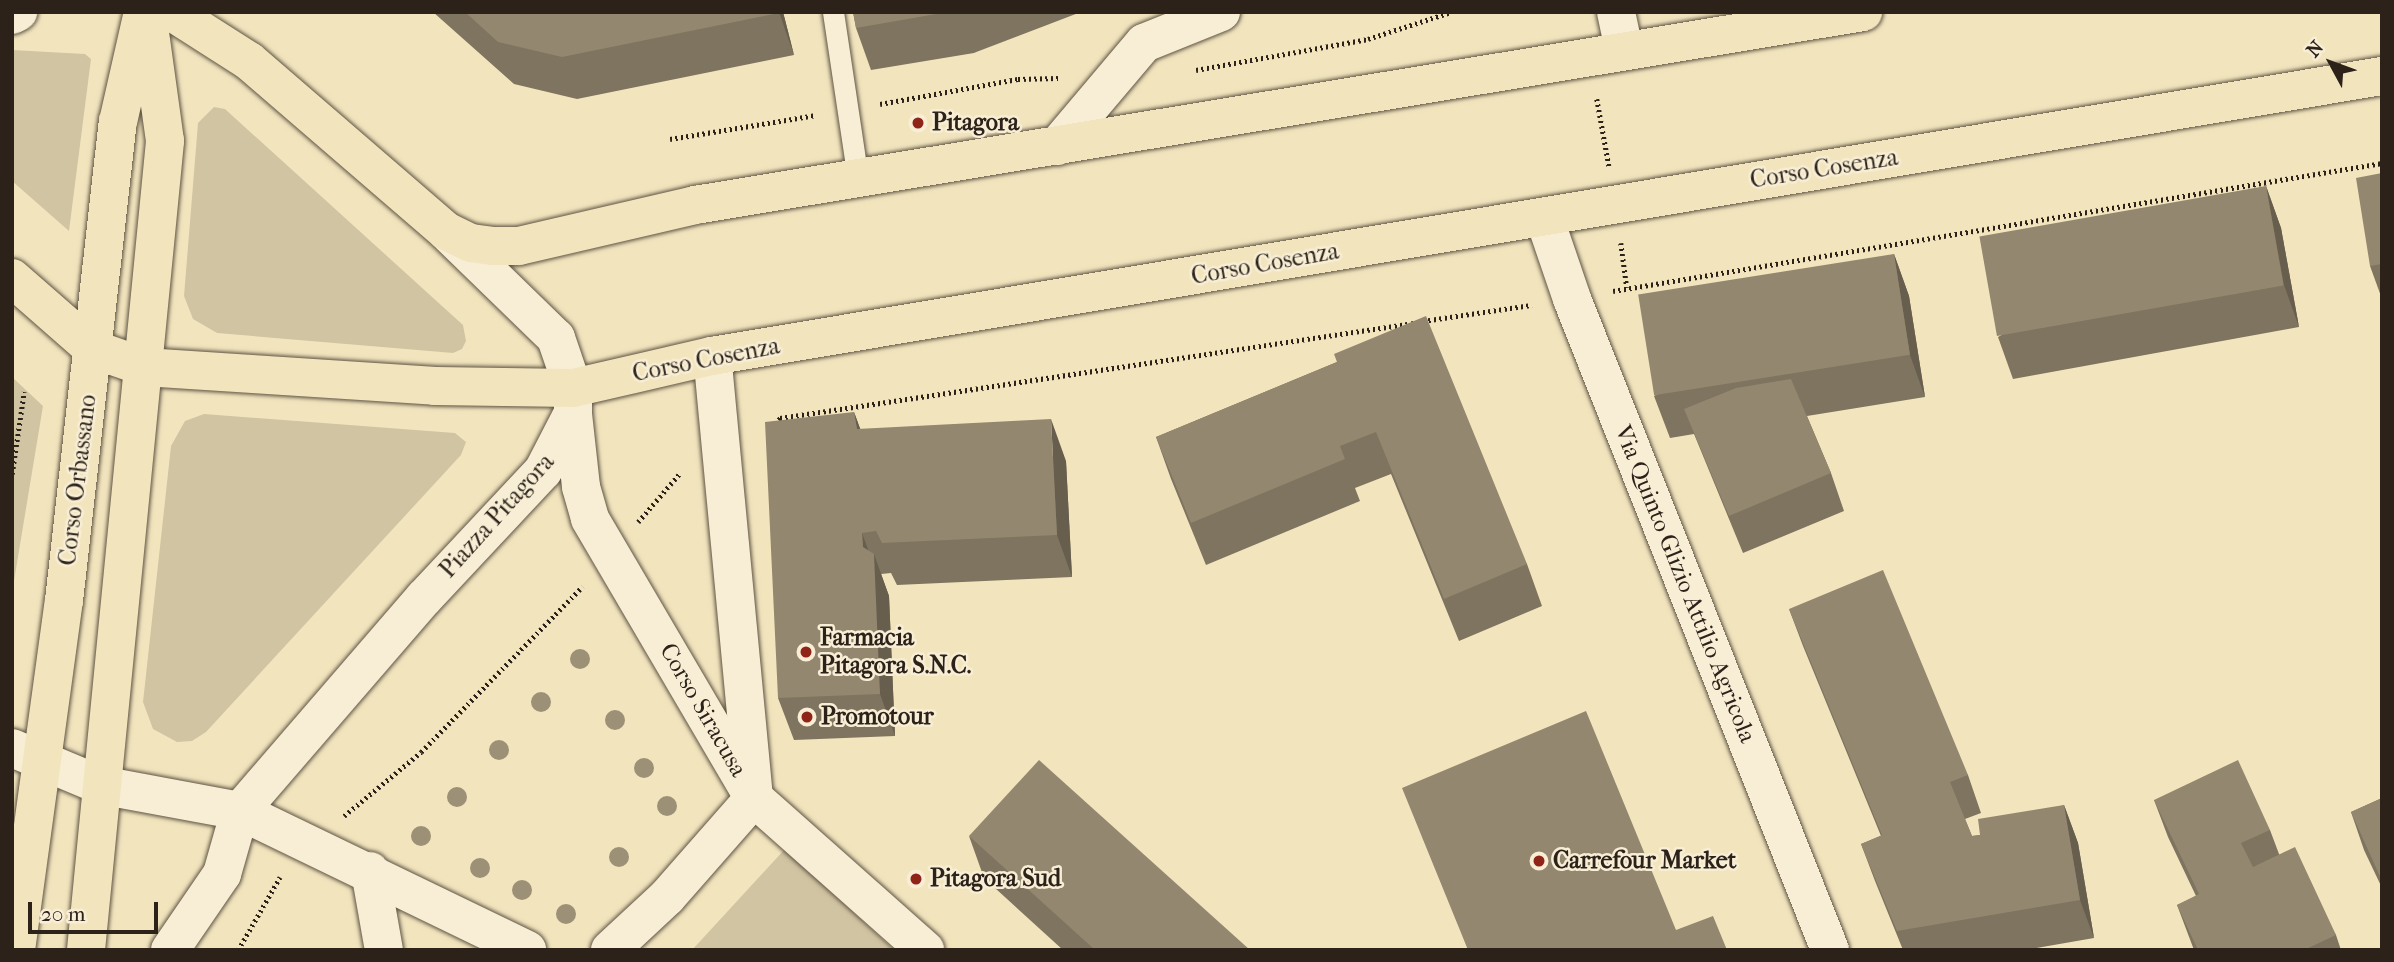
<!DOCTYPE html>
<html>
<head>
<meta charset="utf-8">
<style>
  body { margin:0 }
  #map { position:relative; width:2394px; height:962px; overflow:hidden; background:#f2e5be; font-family:"IM FELL French Canon",serif }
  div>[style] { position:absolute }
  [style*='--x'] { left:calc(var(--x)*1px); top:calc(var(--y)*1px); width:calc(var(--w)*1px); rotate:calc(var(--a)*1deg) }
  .green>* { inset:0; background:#d1c4a2 }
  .path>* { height:4.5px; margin-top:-2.25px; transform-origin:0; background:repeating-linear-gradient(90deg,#2d221a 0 2px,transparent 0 5.5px) }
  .roads { filter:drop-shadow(0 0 2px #5e5343) drop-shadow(0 0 2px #5e5343) }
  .service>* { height:21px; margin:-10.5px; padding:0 10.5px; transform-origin:10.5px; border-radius:10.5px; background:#f7eed5 }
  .minor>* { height:38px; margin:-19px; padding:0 19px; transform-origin:19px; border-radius:19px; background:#f7eed5 }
  .tertiary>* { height:38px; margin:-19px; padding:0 19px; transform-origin:19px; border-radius:19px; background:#f7eed5 }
  .primary>* { height:38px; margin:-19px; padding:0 19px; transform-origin:19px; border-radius:19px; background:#f2e5be }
  .trees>* { width:20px; height:20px; margin:-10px; border-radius:50%; background:#9c9076 }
  .wall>* { inset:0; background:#7e745f }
  .shaded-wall>* { inset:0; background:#675e4e }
  .building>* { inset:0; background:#93876f; transform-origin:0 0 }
  .dots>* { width:19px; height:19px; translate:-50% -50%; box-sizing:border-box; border:4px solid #f7eed5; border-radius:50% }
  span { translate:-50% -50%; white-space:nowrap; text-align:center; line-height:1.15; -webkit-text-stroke:5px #f7eed5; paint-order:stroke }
  .poi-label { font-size:24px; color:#2d221a; font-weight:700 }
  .left { translate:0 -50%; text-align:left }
  .street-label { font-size:24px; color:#2d221a }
  .frame { position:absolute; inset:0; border:14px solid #2d221a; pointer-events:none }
  .north { position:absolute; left:2296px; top:28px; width:70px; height:70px; -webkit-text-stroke:5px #f7eed5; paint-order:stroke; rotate:311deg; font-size:19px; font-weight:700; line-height:28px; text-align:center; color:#2d221a }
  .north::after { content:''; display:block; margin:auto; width:24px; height:32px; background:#2d221a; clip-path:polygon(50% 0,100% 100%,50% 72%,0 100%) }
  .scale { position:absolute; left:28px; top:902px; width:130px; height:32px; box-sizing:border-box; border:4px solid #2d221a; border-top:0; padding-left:9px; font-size:21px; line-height:24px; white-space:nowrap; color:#2d221a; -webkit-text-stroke:5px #f7eed5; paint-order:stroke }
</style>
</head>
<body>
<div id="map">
  <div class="green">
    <div style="clip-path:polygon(12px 50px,85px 54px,91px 59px,69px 231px,12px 181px)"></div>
    <div style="clip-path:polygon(214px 107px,225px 109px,463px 325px,466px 341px,462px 349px,453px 353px,217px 333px,193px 319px,184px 296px,198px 123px)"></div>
    <div style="clip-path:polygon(12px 377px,43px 406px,12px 593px)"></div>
    <div style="clip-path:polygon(204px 414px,455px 433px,466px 442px,461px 455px,206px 732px,192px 741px,177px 742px,153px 729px,143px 702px,171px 446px,185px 421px)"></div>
    <div style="clip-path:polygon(785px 849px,894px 950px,692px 950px)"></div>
  </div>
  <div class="path">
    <div style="--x:1196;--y:70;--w:175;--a:-10.2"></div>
    <div style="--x:1368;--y:39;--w:87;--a:-18"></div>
    <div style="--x:1597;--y:99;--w:68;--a:79.8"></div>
    <div style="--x:880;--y:104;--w:140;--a:-10.3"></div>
    <div style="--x:1018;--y:79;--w:40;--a:-1.4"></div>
    <div style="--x:670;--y:139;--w:148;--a:-9.3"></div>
    <div style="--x:1621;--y:243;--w:45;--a:82.4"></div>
    <div style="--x:1613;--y:291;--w:780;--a:-9.45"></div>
    <div style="--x:1423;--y:321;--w:110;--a:-8.4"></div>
    <div style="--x:775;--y:424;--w:8;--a:-50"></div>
    <div style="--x:780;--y:418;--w:641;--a:-8.52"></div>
    <div style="--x:12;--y:474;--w:83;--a:-81.7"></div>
    <div style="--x:638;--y:522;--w:65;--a:-49.4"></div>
    <div style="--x:344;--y:816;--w:100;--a:-39.7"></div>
    <div style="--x:421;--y:752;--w:231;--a:-45.7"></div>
    <div style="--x:238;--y:950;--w:84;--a:-60.1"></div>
  </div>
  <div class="roads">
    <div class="service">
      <div style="--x:833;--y:12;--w:169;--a:81.5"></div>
    </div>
    <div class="minor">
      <div style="--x:1616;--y:12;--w:39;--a:78"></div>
      <div style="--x:1057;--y:146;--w:135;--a:-49.8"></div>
      <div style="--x:1144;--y:43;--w:83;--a:-21.9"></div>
      <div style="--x:1544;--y:217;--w:87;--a:71.1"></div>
      <div style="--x:1572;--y:299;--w:700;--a:68.38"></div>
      <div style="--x:370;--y:871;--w:80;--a:80"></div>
    </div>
    <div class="tertiary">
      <div style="--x:12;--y:15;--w:7;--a:-27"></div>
      <div style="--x:573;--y:414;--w:73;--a:83.7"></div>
      <div style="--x:581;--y:487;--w:33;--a:74"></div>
      <div style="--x:590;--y:519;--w:324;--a:59.6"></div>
      <div style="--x:754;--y:798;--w:229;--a:41.6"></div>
      <div style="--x:12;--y:748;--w:95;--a:22.8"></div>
      <div style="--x:100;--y:785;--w:142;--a:10.5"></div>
      <div style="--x:240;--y:811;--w:319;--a:25.8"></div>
      <div style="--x:170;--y:950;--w:92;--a:-55.6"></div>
      <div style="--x:222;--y:874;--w:66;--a:-74.1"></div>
      <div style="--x:240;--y:811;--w:281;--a:-49.2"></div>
      <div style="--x:424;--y:598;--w:174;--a:-46.9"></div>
      <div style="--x:543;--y:471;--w:65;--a:-62.7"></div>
      <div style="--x:573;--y:413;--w:25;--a:-90"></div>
      <div style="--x:573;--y:388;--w:53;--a:-108.8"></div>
      <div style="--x:556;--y:338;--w:153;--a:-135.8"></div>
      <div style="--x:610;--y:950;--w:78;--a:-42.9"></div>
      <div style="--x:667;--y:897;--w:132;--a:-48.7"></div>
      <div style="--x:754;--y:798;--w:444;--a:-95.4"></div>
    </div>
    <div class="primary">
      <div style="--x:172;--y:12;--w:91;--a:32.5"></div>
      <div style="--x:249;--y:61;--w:260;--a:40.8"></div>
      <div style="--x:446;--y:231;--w:28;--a:26"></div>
      <div style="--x:471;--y:243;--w:21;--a:8"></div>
      <div style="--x:492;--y:246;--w:27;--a:0"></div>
      <div style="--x:519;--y:246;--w:181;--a:-13.1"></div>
      <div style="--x:695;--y:205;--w:1184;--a:-9.38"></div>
      <div style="--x:12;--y:278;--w:108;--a:41.2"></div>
      <div style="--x:93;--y:349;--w:54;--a:19.4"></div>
      <div style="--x:144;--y:367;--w:292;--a:3.7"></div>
      <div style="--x:435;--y:386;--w:138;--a:0.8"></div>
      <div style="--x:573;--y:388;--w:143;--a:-13"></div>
      <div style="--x:712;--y:356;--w:1693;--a:-9.52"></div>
      <div style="--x:16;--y:950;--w:352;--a:-82.2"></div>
      <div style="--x:64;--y:601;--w:482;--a:-83.6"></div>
      <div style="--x:118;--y:122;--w:113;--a:-77.2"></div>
      <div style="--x:86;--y:950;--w:813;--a:-84.42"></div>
      <div style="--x:165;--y:141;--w:117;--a:-97.9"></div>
    </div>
  </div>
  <div class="trees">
    <div style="left:580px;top:659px"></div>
    <div style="left:541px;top:702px"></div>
    <div style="left:615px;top:720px"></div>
    <div style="left:499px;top:750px"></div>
    <div style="left:644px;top:768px"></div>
    <div style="left:457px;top:797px"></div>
    <div style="left:667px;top:806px"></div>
    <div style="left:421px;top:836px"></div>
    <div style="left:619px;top:857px"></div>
    <div style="left:480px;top:868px"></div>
    <div style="left:522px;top:890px"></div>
    <div style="left:566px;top:914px"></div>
  </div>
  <div class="wall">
    <div style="clip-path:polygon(433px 12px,783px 12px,794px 55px,577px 99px,514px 84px)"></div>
    <div style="clip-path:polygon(853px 12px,1081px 12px,974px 53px,871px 70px,856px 28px)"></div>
    <div style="clip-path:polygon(2382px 173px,2382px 299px,2370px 266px)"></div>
    <div style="clip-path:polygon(2266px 186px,2281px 228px,2299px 327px,2013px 379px,1998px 337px)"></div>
    <div style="clip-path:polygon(1894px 254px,1909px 296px,1925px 397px,1807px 416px,1831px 473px,1844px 511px,1743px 553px,1694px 434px,1670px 438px,1654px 396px)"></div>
    <div style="clip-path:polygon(1337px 362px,1527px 564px,1542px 606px,1459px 641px,1391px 474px,1355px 488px,1360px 501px,1206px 565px,1171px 479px,1156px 437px)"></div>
    <div style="clip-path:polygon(854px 412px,860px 429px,1066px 461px,1072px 577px,897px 585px,891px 573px,881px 574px,889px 596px,895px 736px,794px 740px,778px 698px)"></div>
    <div style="clip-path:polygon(1789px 609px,1968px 775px,1981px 813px,1965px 819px,1972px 836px,1980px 835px,2064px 805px,2078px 843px,2094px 938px,2025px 950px,1903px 950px,1875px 881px,1861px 844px,1881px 836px,1803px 646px)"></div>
    <div style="clip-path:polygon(2382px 798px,2382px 888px,2364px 850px,2351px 812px)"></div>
    <div style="clip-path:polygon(2154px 800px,2270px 830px,2279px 854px,2336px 935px,2341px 950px,2194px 950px,2177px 905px,2196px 896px,2168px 837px)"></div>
    <div style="clip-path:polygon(969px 836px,1250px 950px,1063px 950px,984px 878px)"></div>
  </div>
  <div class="shaded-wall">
    <div style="clip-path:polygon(779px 12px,783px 12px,794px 55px)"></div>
    <div style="clip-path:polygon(2266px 186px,2281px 228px,2299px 327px,2284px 285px)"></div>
    <div style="clip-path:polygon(1894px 254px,1909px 296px,1925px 397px,1910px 355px)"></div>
    <div style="clip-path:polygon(854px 412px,870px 455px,857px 429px)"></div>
    <div style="clip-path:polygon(1051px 419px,1066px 461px,1072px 577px,1057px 535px)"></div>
    <div style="clip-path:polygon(862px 533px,874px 566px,874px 554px,889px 596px,895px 736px,880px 694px,863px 547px)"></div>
    <div style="clip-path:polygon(2064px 805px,2078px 843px,2094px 938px,2080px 900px)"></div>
  </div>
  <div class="building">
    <div style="clip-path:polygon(465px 12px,779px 12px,779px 13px,562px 57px,498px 42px)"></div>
    <div style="clip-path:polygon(853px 12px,948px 12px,856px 28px)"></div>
    <div style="clip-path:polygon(2382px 173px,2382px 264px,2370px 266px,2356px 178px)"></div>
    <div style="left:2266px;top:186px;width:101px;height:291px;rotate:80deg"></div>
    <div style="left:1894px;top:254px;width:102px;height:259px;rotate:81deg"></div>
    <div style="clip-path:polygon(1426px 316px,1527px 564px,1444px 599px,1376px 432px,1340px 446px,1345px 459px,1191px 523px,1156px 437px,1337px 362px,1334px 354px)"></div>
    <div style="clip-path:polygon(1791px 379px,1831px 473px,1729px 516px,1684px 409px,1736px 388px)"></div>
    <div style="clip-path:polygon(854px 412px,857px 429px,1051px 419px,1057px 535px,882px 543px,876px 531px,862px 533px,863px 547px,874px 554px,880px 694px,778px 698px,765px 422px)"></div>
    <div style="clip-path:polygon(1883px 570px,1968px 775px,1950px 782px,1972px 836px,1980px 835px,1978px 819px,2064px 805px,2080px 900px,1897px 931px,1861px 844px,1882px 835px,1789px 609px)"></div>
    <div style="clip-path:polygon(1586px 711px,1676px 930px,1713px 916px,1727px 950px,1468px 950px,1402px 788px)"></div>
    <div style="clip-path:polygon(1039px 760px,1250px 950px,1095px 950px,969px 836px)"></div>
    <div style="clip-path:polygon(2238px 760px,2270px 830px,2241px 843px,2253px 867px,2295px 847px,2336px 935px,2304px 950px,2198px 950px,2177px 905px,2199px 894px,2154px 800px)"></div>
    <div style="clip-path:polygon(2382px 798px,2382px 881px,2351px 812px)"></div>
  </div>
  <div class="dots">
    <div style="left:918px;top:123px;background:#8f2418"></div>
    <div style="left:806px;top:652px;background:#8f2418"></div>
    <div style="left:807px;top:717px;background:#8f2418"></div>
    <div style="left:1539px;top:861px;background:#8f2418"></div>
    <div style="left:916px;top:879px;background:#8f2418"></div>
  </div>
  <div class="poi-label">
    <span class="left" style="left:932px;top:123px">Pitagora</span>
    <span class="left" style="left:820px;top:652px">Farmacia<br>Pitagora S.N.C.</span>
    <span class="left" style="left:821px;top:717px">Promotour</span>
    <span class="left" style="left:1553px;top:861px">Carrefour Market</span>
    <span class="left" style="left:930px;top:879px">Pitagora Sud</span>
  </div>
  <div class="street-label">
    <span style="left:1824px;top:169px;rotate:-9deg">Corso Cosenza</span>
    <span style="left:1265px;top:264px;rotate:-10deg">Corso Cosenza</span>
    <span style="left:706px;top:360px;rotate:-11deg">Corso Cosenza</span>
    <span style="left:78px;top:480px;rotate:-83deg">Corso Orbassano</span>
    <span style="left:497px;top:516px;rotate:-48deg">Piazza Pitagora</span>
    <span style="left:1685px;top:584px;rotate:68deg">Via Quinto Glizio Attilio Agricola</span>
    <span style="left:703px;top:710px;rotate:60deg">Corso Siracusa</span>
  </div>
  <div class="frame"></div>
  <div class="north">N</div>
  <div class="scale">20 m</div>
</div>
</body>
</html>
